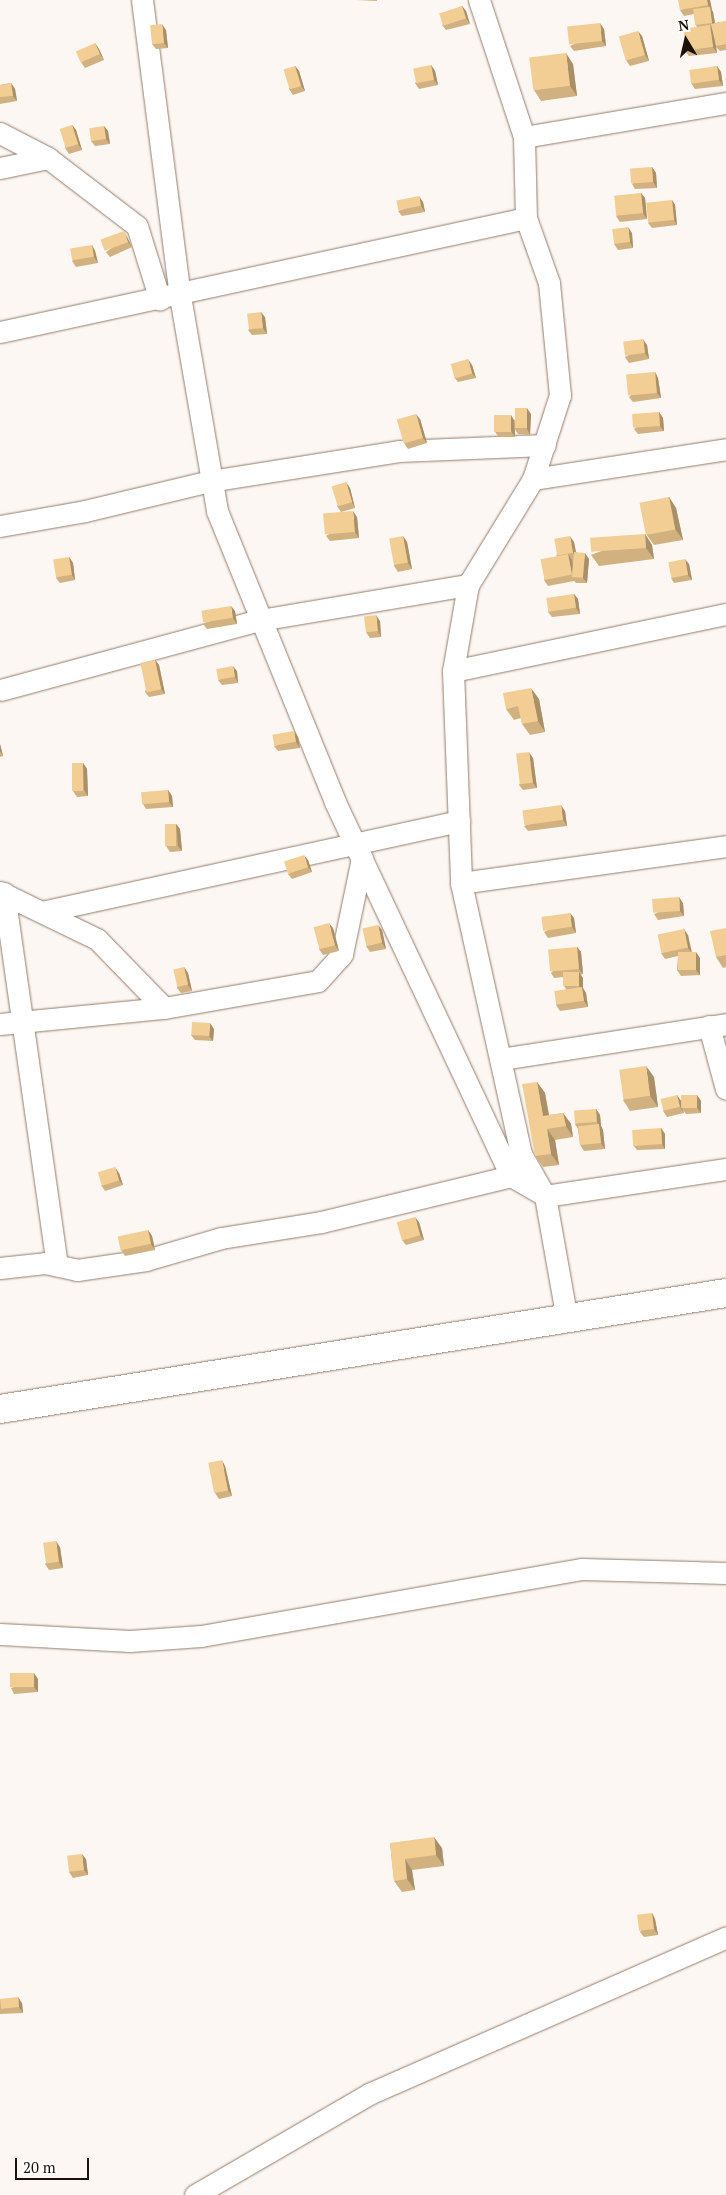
<!DOCTYPE html>
<html>
<head>
<meta charset="utf-8">
<style>
  body { margin:0 }
  #map { position:relative; width:726px; height:2195px; overflow:hidden; background:#fcf7f3; font-family:"PT Serif",serif }
  div>[style] { position:absolute }
  [style*='--x'] { left:calc(var(--x)*1px); top:calc(var(--y)*1px); width:calc(var(--w)*1px); rotate:calc(var(--a)*1deg) }
  .roads { filter:drop-shadow(0 0 1px #927c6c) drop-shadow(0 0 1px #927c6c) }
  .minor>* { height:21px; margin:-10.5px; padding:0 10.5px; transform-origin:10.5px; border-radius:10.5px; background:#fff }
  .secondary>* { height:28px; margin:-14px; padding:0 14px; transform-origin:14px; border-radius:14px; background:#fff }
  .wall>* { inset:0; background:#d1b17f }
  .shaded-wall>* { inset:0; background:#aa9068 }
  .building>* { inset:0; background:#f3ce94; transform-origin:0 0 }
  span { translate:-50% -50%; white-space:nowrap; text-align:center; line-height:1.15; -webkit-text-stroke:4px #fff; paint-order:stroke }
  .north { position:absolute; left:661px; top:15px; width:50px; height:50px; -webkit-text-stroke:4px #fff; paint-order:stroke; rotate:351deg; font-size:14px; font-weight:700; line-height:20px; text-align:center; color:#1a110b }
  .north::after { content:''; display:block; margin:auto; width:18px; height:22px; background:#1a110b; clip-path:polygon(50% 0,100% 100%,50% 72%,0 100%) }
  .scale { position:absolute; left:15px; top:2158px; width:74px; height:22px; box-sizing:border-box; border:2px solid #1a110b; border-top:0; padding-left:6px; font-size:15px; line-height:18px; white-space:nowrap; color:#1a110b; -webkit-text-stroke:4px #fff; paint-order:stroke }
</style>
</head>
<body>
<div id="map">
  <div class="roads">
    <div class="minor">
      <div style="--x:142;--y:0;--w:298;--a:82.7"></div>
      <div style="--x:180;--y:296;--w:218;--a:80.2"></div>
      <div style="--x:217;--y:511;--w:314;--a:67.9"></div>
      <div style="--x:335;--y:802;--w:413;--a:64.8"></div>
      <div style="--x:511;--y:1176;--w:39;--a:30"></div>
      <div style="--x:545;--y:1196;--w:183;--a:-8.5"></div>
      <div style="--x:479;--y:0;--w:144;--a:71.8"></div>
      <div style="--x:524;--y:137;--w:81;--a:88.6"></div>
      <div style="--x:526;--y:218;--w:69;--a:70.5"></div>
      <div style="--x:549;--y:283;--w:113;--a:84.4"></div>
      <div style="--x:560;--y:395;--w:88;--a:107.8"></div>
      <div style="--x:533;--y:479;--w:124;--a:121.5"></div>
      <div style="--x:468;--y:585;--w:87;--a:99.9"></div>
      <div style="--x:453;--y:671;--w:212;--a:87.8"></div>
      <div style="--x:461;--y:883;--w:278;--a:77.5"></div>
      <div style="--x:521;--y:1154;--w:48;--a:60.3"></div>
      <div style="--x:545;--y:1196;--w:125;--a:79.9"></div>
      <div style="--x:0;--y:133;--w:54;--a:27.5"></div>
      <div style="--x:48;--y:158;--w:112;--a:37.4"></div>
      <div style="--x:137;--y:226;--w:77;--a:72.7"></div>
      <div style="--x:524;--y:137;--w:205;--a:-9.6"></div>
      <div style="--x:0;--y:168;--w:49;--a:-11.8"></div>
      <div style="--x:0;--y:332;--w:538;--a:-12.23"></div>
      <div style="--x:533;--y:479;--w:195;--a:-8.8"></div>
      <div style="--x:0;--y:526;--w:86;--a:-10"></div>
      <div style="--x:85;--y:511;--w:129;--a:-13.5"></div>
      <div style="--x:210;--y:481;--w:191;--a:-9"></div>
      <div style="--x:399;--y:451;--w:146;--a:-2.4"></div>
      <div style="--x:453;--y:671;--w:279;--a:-11.8"></div>
      <div style="--x:0;--y:690;--w:269;--a:-15.1"></div>
      <div style="--x:260;--y:620;--w:211;--a:-9.6"></div>
      <div style="--x:461;--y:883;--w:268;--a:-7.9"></div>
      <div style="--x:0;--y:892;--w:108;--a:25.9"></div>
      <div style="--x:97;--y:939;--w:96;--a:45.8"></div>
      <div style="--x:4;--y:893;--w:376;--a:81.9"></div>
      <div style="--x:46;--y:911;--w:423;--a:-12.3"></div>
      <div style="--x:0;--y:1024;--w:165;--a:-5.6"></div>
      <div style="--x:164;--y:1008;--w:156;--a:-9.9"></div>
      <div style="--x:318;--y:981;--w:36;--a:-48"></div>
      <div style="--x:342;--y:954;--w:98;--a:-78.2"></div>
      <div style="--x:709;--y:1026;--w:65;--a:74.9"></div>
      <div style="--x:501;--y:1059;--w:228;--a:-8.8"></div>
      <div style="--x:0;--y:1268;--w:45;--a:-6.3"></div>
      <div style="--x:45;--y:1263;--w:33;--a:12"></div>
      <div style="--x:77;--y:1270;--w:70;--a:-8.2"></div>
      <div style="--x:146;--y:1260;--w:78;--a:-16.3"></div>
      <div style="--x:221;--y:1238;--w:101;--a:-9.1"></div>
      <div style="--x:321;--y:1222;--w:195;--a:-13.6"></div>
      <div style="--x:0;--y:1634;--w:130;--a:3.1"></div>
      <div style="--x:130;--y:1641;--w:71;--a:-4"></div>
      <div style="--x:201;--y:1636;--w:387;--a:-10"></div>
      <div style="--x:582;--y:1569;--w:144;--a:1.6"></div>
      <div style="--x:195;--y:2195;--w:201;--a:-30.1"></div>
      <div style="--x:369;--y:2094;--w:390;--a:-23.7"></div>
    </div>
    <div class="secondary">
      <div style="--x:0;--y:1409;--w:735;--a:-9.08"></div>
    </div>
  </div>
  <div class="wall">
    <div style="clip-path:polygon(356px 0,377px 0,377px 1px)"></div>
    <div style="clip-path:polygon(710px 0,712px 10px,713px 12px,715px 23px,726px 21px,726px 50px,720px 51px,716px 47px,717px 53px,689px 56px,685px 51px,697px 27px,696px 25px,694px 14px,684px 16px,680px 10px)"></div>
    <div style="clip-path:polygon(462px 6px,466px 11px,470px 24px,446px 30px,442px 25px)"></div>
    <div style="clip-path:polygon(604px 29px,606px 46px,574px 51px,570px 46px)"></div>
    <div style="clip-path:polygon(166px 30px,168px 48px,156px 49px,152px 44px)"></div>
    <div style="clip-path:polygon(642px 36px,649px 61px,630px 66px,626px 60px)"></div>
    <div style="clip-path:polygon(95px 43px,99px 49px,104px 60px,85px 68px,81px 62px)"></div>
    <div style="clip-path:polygon(573px 64px,577px 96px,541px 101px,534px 90px)"></div>
    <div style="clip-path:polygon(431px 65px,435px 71px,438px 85px,419px 89px,415px 83px)"></div>
    <div style="clip-path:polygon(295px 66px,299px 71px,305px 91px,293px 95px,289px 89px)"></div>
    <div style="clip-path:polygon(717px 66px,721px 72px,723px 86px,695px 89px,691px 83px)"></div>
    <div style="clip-path:polygon(11px 83px,15px 89px,17px 101px,0 104px,0 85px)"></div>
    <div style="clip-path:polygon(72px 125px,76px 130px,82px 150px,69px 154px,65px 148px)"></div>
    <div style="clip-path:polygon(104px 126px,108px 131px,110px 144px,95px 146px,91px 141px)"></div>
    <div style="clip-path:polygon(652px 167px,656px 173px,657px 188px,635px 189px,632px 184px)"></div>
    <div style="clip-path:polygon(641px 193px,645px 198px,647px 219px,620px 222px,616px 216px)"></div>
    <div style="clip-path:polygon(672px 200px,675px 205px,677px 225px,652px 228px,648px 223px)"></div>
    <div style="clip-path:polygon(423px 202px,425px 212px,402px 216px,398px 211px)"></div>
    <div style="clip-path:polygon(632px 233px,633px 248px,618px 250px,614px 244px)"></div>
    <div style="clip-path:polygon(127px 237px,132px 247px,110px 257px,106px 252px)"></div>
    <div style="clip-path:polygon(92px 245px,95px 251px,98px 263px,76px 267px,72px 261px)"></div>
    <div style="clip-path:polygon(265px 317px,267px 334px,252px 335px,248px 330px)"></div>
    <div style="clip-path:polygon(647px 345px,649px 359px,629px 363px,625px 357px)"></div>
    <div style="clip-path:polygon(472px 365px,476px 378px,458px 382px,454px 377px)"></div>
    <div style="clip-path:polygon(655px 372px,658px 378px,661px 398px,633px 402px,629px 397px)"></div>
    <div style="clip-path:polygon(659px 412px,663px 418px,664px 431px,638px 434px,634px 429px)"></div>
    <div style="clip-path:polygon(531px 414px,530px 435px,518px 434px,515px 429px,515px 437px,499px 437px,495px 432px,514px 420px)"></div>
    <div style="clip-path:polygon(420px 419px,427px 443px,408px 449px,404px 443px)"></div>
    <div style="clip-path:polygon(350px 488px,355px 508px,341px 512px,337px 506px)"></div>
    <div style="clip-path:polygon(669px 497px,676px 508px,683px 540px,654px 545px,646px 534px)"></div>
    <div style="clip-path:polygon(357px 517px,359px 538px,330px 541px,326px 536px)"></div>
    <div style="clip-path:polygon(645px 534px,652px 545px,654px 559px,599px 566px,591px 555px)"></div>
    <div style="clip-path:polygon(403px 536px,407px 542px,412px 569px,398px 572px,394px 566px)"></div>
    <div style="clip-path:polygon(574px 542px,576px 552px,589px 559px,587px 583px,576px 583px,574px 581px,548px 586px,544px 580px,557px 556px,556px 555px)"></div>
    <div style="clip-path:polygon(69px 557px,73px 563px,75px 580px,60px 583px,56px 578px)"></div>
    <div style="clip-path:polygon(689px 564px,692px 580px,674px 583px,671px 578px)"></div>
    <div style="clip-path:polygon(574px 594px,578px 599px,580px 614px,552px 617px,548px 612px)"></div>
    <div style="clip-path:polygon(235px 611px,237px 624px,207px 629px,203px 624px)"></div>
    <div style="clip-path:polygon(380px 621px,381px 637px,370px 638px,366px 632px)"></div>
    <div style="clip-path:polygon(155px 660px,159px 665px,165px 694px,149px 697px,145px 692px)"></div>
    <div style="clip-path:polygon(237px 671px,238px 683px,222px 685px,218px 680px)"></div>
    <div style="clip-path:polygon(539px 699px,545px 732px,530px 735px,522px 724px,521px 718px,514px 720px,506px 709px)"></div>
    <div style="clip-path:polygon(298px 737px,300px 748px,278px 751px,274px 746px)"></div>
    <div style="clip-path:polygon(0 744px,3px 756px,0 757px)"></div>
    <div style="clip-path:polygon(533px 758px,537px 788px,523px 790px,519px 785px)"></div>
    <div style="clip-path:polygon(83px 763px,87px 769px,88px 796px,77px 797px,73px 791px)"></div>
    <div style="clip-path:polygon(168px 790px,172px 796px,173px 807px,146px 809px,143px 804px)"></div>
    <div style="clip-path:polygon(565px 811px,567px 826px,528px 831px,524px 826px)"></div>
    <div style="clip-path:polygon(176px 824px,180px 829px,182px 851px,170px 852px,166px 846px)"></div>
    <div style="clip-path:polygon(308px 860px,312px 872px,292px 879px,288px 874px)"></div>
    <div style="clip-path:polygon(683px 903px,684px 916px,658px 920px,654px 914px)"></div>
    <div style="clip-path:polygon(574px 918px,576px 933px,548px 938px,544px 932px)"></div>
    <div style="clip-path:polygon(333px 928px,339px 951px,323px 955px,319px 949px)"></div>
    <div style="clip-path:polygon(726px 928px,726px 967px,723px 968px,716px 957px)"></div>
    <div style="clip-path:polygon(382px 930px,386px 949px,370px 952px,366px 946px)"></div>
    <div style="clip-path:polygon(688px 935px,691px 952px,700px 958px,700px 975px,681px 976px,677px 970px,678px 956px,665px 959px,661px 953px)"></div>
    <div style="clip-path:polygon(577px 947px,581px 952px,583px 974px,580px 975px,583px 978px,583px 988px,586px 993px,588px 1007px,560px 1011px,556px 1005px,566px 989px,564px 986px,563px 977px,554px 978px,551px 973px)"></div>
    <div style="clip-path:polygon(184px 967px,188px 973px,192px 991px,181px 993px,177px 988px)"></div>
    <div style="clip-path:polygon(214px 1029px,213px 1041px,195px 1040px,191px 1035px)"></div>
    <div style="clip-path:polygon(654px 1077px,658px 1107px,630px 1111px,623px 1100px)"></div>
    <div style="clip-path:polygon(537px 1082px,545px 1093px,549px 1115px,563px 1113px,571px 1124px,573px 1137px,555px 1140px,559px 1165px,543px 1167px,535px 1156px)"></div>
    <div style="clip-path:polygon(677px 1095px,681px 1101px,697px 1095px,701px 1101px,701px 1113px,686px 1114px,683px 1110px,684px 1113px,667px 1117px,663px 1111px)"></div>
    <div style="clip-path:polygon(596px 1109px,600px 1115px,601px 1126px,603px 1130px,605px 1149px,584px 1151px,580px 1145px,578px 1129px,575px 1124px)"></div>
    <div style="clip-path:polygon(661px 1128px,665px 1134px,665px 1149px,637px 1150px,633px 1145px)"></div>
    <div style="clip-path:polygon(119px 1173px,123px 1185px,105px 1191px,101px 1185px)"></div>
    <div style="clip-path:polygon(419px 1222px,424px 1240px,406px 1245px,402px 1240px)"></div>
    <div style="clip-path:polygon(148px 1230px,152px 1236px,155px 1250px,125px 1256px,121px 1250px)"></div>
    <div style="clip-path:polygon(225px 1466px,232px 1496px,219px 1499px,215px 1493px)"></div>
    <div style="clip-path:polygon(60px 1547px,63px 1568px,49px 1570px,45px 1564px)"></div>
    <div style="clip-path:polygon(38px 1679px,38px 1692px,14px 1694px,11px 1688px)"></div>
    <div style="clip-path:polygon(390px 1843px,442px 1848px,444px 1866px,412px 1870px,415px 1890px,402px 1892px,394px 1881px)"></div>
    <div style="clip-path:polygon(86px 1859px,88px 1875px,73px 1878px,69px 1872px)"></div>
    <div style="clip-path:polygon(652px 1913px,655px 1919px,658px 1935px,644px 1937px,640px 1932px)"></div>
    <div style="clip-path:polygon(0 1999px,22px 2003px,23px 2013px,0 2014px)"></div>
  </div>
  <div class="shaded-wall">
    <div style="clip-path:polygon(707px 0,710px 0,712px 10px,708px 5px)"></div>
    <div style="clip-path:polygon(462px 6px,466px 11px,470px 24px,466px 18px)"></div>
    <div style="clip-path:polygon(710px 7px,713px 12px,716px 29px,712px 23px)"></div>
    <div style="clip-path:polygon(600px 23px,604px 29px,606px 46px,602px 41px)"></div>
    <div style="clip-path:polygon(162px 24px,166px 30px,168px 48px,164px 43px)"></div>
    <div style="clip-path:polygon(710px 25px,714px 31px,717px 53px,713px 47px)"></div>
    <div style="clip-path:polygon(638px 31px,642px 36px,649px 61px,645px 55px)"></div>
    <div style="clip-path:polygon(95px 43px,99px 49px,104px 60px,100px 54px)"></div>
    <div style="clip-path:polygon(566px 53px,573px 64px,577px 96px,570px 86px)"></div>
    <div style="clip-path:polygon(431px 65px,435px 71px,438px 85px,434px 80px)"></div>
    <div style="clip-path:polygon(295px 66px,299px 71px,305px 91px,301px 86px)"></div>
    <div style="clip-path:polygon(717px 66px,721px 72px,723px 86px,719px 80px)"></div>
    <div style="clip-path:polygon(11px 83px,15px 89px,17px 101px,13px 96px)"></div>
    <div style="clip-path:polygon(72px 125px,76px 130px,82px 150px,78px 144px)"></div>
    <div style="clip-path:polygon(104px 126px,108px 131px,110px 144px,106px 139px)"></div>
    <div style="clip-path:polygon(652px 167px,656px 173px,657px 188px,653px 182px)"></div>
    <div style="clip-path:polygon(641px 193px,645px 198px,647px 219px,643px 213px)"></div>
    <div style="clip-path:polygon(419px 196px,423px 202px,425px 212px,421px 206px)"></div>
    <div style="clip-path:polygon(672px 200px,675px 205px,677px 225px,674px 220px)"></div>
    <div style="clip-path:polygon(628px 227px,632px 233px,633px 248px,630px 242px)"></div>
    <div style="clip-path:polygon(124px 231px,132px 247px,128px 242px)"></div>
    <div style="clip-path:polygon(92px 245px,95px 251px,98px 263px,94px 257px)"></div>
    <div style="clip-path:polygon(261px 312px,265px 317px,267px 334px,263px 328px)"></div>
    <div style="clip-path:polygon(643px 339px,647px 345px,649px 359px,645px 353px)"></div>
    <div style="clip-path:polygon(468px 359px,472px 365px,476px 378px,472px 373px)"></div>
    <div style="clip-path:polygon(655px 372px,658px 378px,661px 398px,657px 393px)"></div>
    <div style="clip-path:polygon(527px 408px,531px 414px,530px 435px,527px 429px)"></div>
    <div style="clip-path:polygon(659px 412px,663px 418px,664px 431px,660px 426px)"></div>
    <div style="clip-path:polygon(416px 414px,420px 419px,427px 443px,423px 438px)"></div>
    <div style="clip-path:polygon(511px 415px,514px 420px,515px 437px,511px 431px)"></div>
    <div style="clip-path:polygon(346px 482px,350px 488px,355px 508px,352px 502px)"></div>
    <div style="clip-path:polygon(669px 497px,676px 508px,683px 540px,675px 529px)"></div>
    <div style="clip-path:polygon(353px 511px,357px 517px,359px 538px,355px 532px)"></div>
    <div style="clip-path:polygon(645px 534px,652px 545px,654px 559px,646px 548px)"></div>
    <div style="clip-path:polygon(403px 536px,407px 542px,412px 569px,408px 563px)"></div>
    <div style="clip-path:polygon(570px 536px,574px 542px,577px 558px,573px 553px)"></div>
    <div style="clip-path:polygon(585px 553px,589px 559px,587px 583px,583px 578px)"></div>
    <div style="clip-path:polygon(568px 554px,572px 560px,575px 577px,572px 575px)"></div>
    <div style="clip-path:polygon(69px 557px,73px 563px,75px 580px,72px 575px)"></div>
    <div style="clip-path:polygon(685px 559px,689px 564px,692px 580px,688px 575px)"></div>
    <div style="clip-path:polygon(574px 594px,578px 599px,580px 614px,576px 608px)"></div>
    <div style="clip-path:polygon(231px 606px,235px 611px,237px 624px,233px 618px)"></div>
    <div style="clip-path:polygon(376px 615px,380px 621px,381px 637px,378px 631px)"></div>
    <div style="clip-path:polygon(155px 660px,159px 665px,165px 694px,161px 689px)"></div>
    <div style="clip-path:polygon(233px 666px,237px 671px,238px 683px,235px 677px)"></div>
    <div style="clip-path:polygon(531px 688px,539px 699px,545px 732px,538px 721px)"></div>
    <div style="clip-path:polygon(294px 731px,298px 737px,300px 748px,296px 742px)"></div>
    <div style="clip-path:polygon(0 744px,3px 756px,0 751px)"></div>
    <div style="clip-path:polygon(529px 752px,533px 758px,537px 788px,533px 783px)"></div>
    <div style="clip-path:polygon(83px 763px,87px 769px,88px 796px,84px 790px)"></div>
    <div style="clip-path:polygon(168px 790px,172px 796px,173px 807px,169px 802px)"></div>
    <div style="clip-path:polygon(561px 805px,565px 811px,567px 826px,563px 820px)"></div>
    <div style="clip-path:polygon(176px 824px,180px 829px,182px 851px,178px 846px)"></div>
    <div style="clip-path:polygon(304px 855px,308px 860px,312px 872px,308px 867px)"></div>
    <div style="clip-path:polygon(679px 897px,683px 903px,684px 916px,680px 911px)"></div>
    <div style="clip-path:polygon(570px 913px,574px 918px,576px 933px,572px 927px)"></div>
    <div style="clip-path:polygon(329px 923px,333px 928px,339px 951px,335px 945px)"></div>
    <div style="clip-path:polygon(378px 925px,382px 930px,386px 949px,382px 943px)"></div>
    <div style="clip-path:polygon(684px 929px,688px 935px,692px 953px,688px 948px)"></div>
    <div style="clip-path:polygon(577px 947px,581px 952px,583px 974px,579px 969px)"></div>
    <div style="clip-path:polygon(696px 952px,700px 958px,700px 975px,696px 970px)"></div>
    <div style="clip-path:polygon(184px 967px,188px 973px,192px 991px,188px 985px)"></div>
    <div style="clip-path:polygon(579px 972px,583px 978px,583px 988px,586px 993px,588px 1007px,584px 1001px,582px 991px,579px 986px)"></div>
    <div style="clip-path:polygon(210px 1023px,214px 1029px,213px 1041px,209px 1036px)"></div>
    <div style="clip-path:polygon(646px 1066px,654px 1077px,658px 1107px,650px 1096px)"></div>
    <div style="clip-path:polygon(537px 1082px,545px 1093px,551px 1127px,543px 1116px)"></div>
    <div style="clip-path:polygon(677px 1095px,681px 1101px,682px 1108px,684px 1113px,680px 1107px)"></div>
    <div style="clip-path:polygon(697px 1095px,701px 1101px,701px 1113px,697px 1108px)"></div>
    <div style="clip-path:polygon(596px 1109px,600px 1115px,601px 1126px,603px 1130px,605px 1149px,601px 1143px,599px 1126px,597px 1122px)"></div>
    <div style="clip-path:polygon(563px 1113px,571px 1124px,573px 1137px,566px 1126px)"></div>
    <div style="clip-path:polygon(661px 1128px,665px 1134px,665px 1149px,662px 1144px)"></div>
    <div style="clip-path:polygon(547px 1129px,555px 1140px,559px 1165px,551px 1154px)"></div>
    <div style="clip-path:polygon(115px 1167px,119px 1173px,123px 1185px,119px 1180px)"></div>
    <div style="clip-path:polygon(415px 1217px,419px 1222px,424px 1240px,420px 1235px)"></div>
    <div style="clip-path:polygon(148px 1230px,152px 1236px,155px 1250px,151px 1244px)"></div>
    <div style="clip-path:polygon(222px 1460px,225px 1466px,232px 1496px,228px 1490px)"></div>
    <div style="clip-path:polygon(56px 1541px,60px 1547px,63px 1568px,59px 1562px)"></div>
    <div style="clip-path:polygon(34px 1673px,38px 1679px,38px 1692px,34px 1687px)"></div>
    <div style="clip-path:polygon(434px 1837px,442px 1848px,444px 1866px,436px 1855px)"></div>
    <div style="clip-path:polygon(82px 1854px,86px 1859px,88px 1875px,84px 1870px)"></div>
    <div style="clip-path:polygon(405px 1859px,412px 1870px,415px 1890px,407px 1879px)"></div>
    <div style="clip-path:polygon(652px 1913px,655px 1919px,658px 1935px,654px 1929px)"></div>
    <div style="clip-path:polygon(18px 1997px,22px 2003px,23px 2013px,19px 2007px)"></div>
  </div>
  <div class="building">
    <div style="clip-path:polygon(678px 0,707px 0,708px 5px,680px 10px)"></div>
    <div style="left:462px;top:6px;width:13px;height:24px;rotate:72deg"></div>
    <div style="left:710px;top:7px;width:16px;height:17px;rotate:83deg"></div>
    <div style="clip-path:polygon(726px 21px,726px 44px,716px 46px,711px 24px)"></div>
    <div style="left:600px;top:23px;width:18px;height:33px;rotate:84deg"></div>
    <div style="left:162px;top:24px;width:19px;height:12px;rotate:84deg"></div>
    <div style="left:710px;top:25px;width:22px;height:27px;rotate:82deg"></div>
    <div style="left:638px;top:31px;width:25px;height:20px;rotate:74deg"></div>
    <div style="left:95px;top:43px;width:12px;height:21px;rotate:66deg"></div>
    <div style="left:566px;top:53px;width:33px;height:37px;rotate:83deg"></div>
    <div style="left:431px;top:65px;width:15px;height:18px;rotate:79deg"></div>
    <div style="left:295px;top:66px;width:21px;height:12px;rotate:73deg"></div>
    <div style="left:717px;top:66px;width:14px;height:28px;rotate:82deg"></div>
    <div style="clip-path:polygon(11px 83px,13px 96px,0 97px,0 85px)"></div>
    <div style="left:72px;top:125px;width:20px;height:13px;rotate:72deg"></div>
    <div style="left:104px;top:126px;width:13px;height:15px;rotate:81deg"></div>
    <div style="left:652px;top:167px;width:15px;height:22px;rotate:86deg"></div>
    <div style="left:641px;top:193px;width:20px;height:27px;rotate:84deg"></div>
    <div style="left:419px;top:196px;width:10px;height:23px;rotate:79deg"></div>
    <div style="left:672px;top:200px;width:20px;height:26px;rotate:84deg"></div>
    <div style="left:628px;top:227px;width:15px;height:16px;rotate:82deg"></div>
    <div style="left:124px;top:231px;width:12px;height:25px;rotate:70deg"></div>
    <div style="left:92px;top:245px;width:12px;height:22px;rotate:81deg"></div>
    <div style="left:261px;top:312px;width:16px;height:14px;rotate:83deg"></div>
    <div style="left:643px;top:339px;width:14px;height:20px;rotate:82deg"></div>
    <div style="left:468px;top:359px;width:15px;height:18px;rotate:74deg"></div>
    <div style="left:655px;top:372px;width:21px;height:29px;rotate:85deg"></div>
    <div style="left:515px;top:408px;width:12px;height:20px"></div>
    <div style="left:659px;top:412px;width:14px;height:27px;rotate:86deg"></div>
    <div style="left:416px;top:414px;width:25px;height:20px;rotate:74deg"></div>
    <div style="left:494px;top:415px;width:17px;height:17px"></div>
    <div style="left:346px;top:482px;width:21px;height:15px;rotate:73deg"></div>
    <div style="left:669px;top:497px;width:33px;height:30px;rotate:79deg"></div>
    <div style="left:353px;top:511px;width:21px;height:30px;rotate:85deg"></div>
    <div style="left:645px;top:534px;width:14px;height:55px;rotate:86deg"></div>
    <div style="left:403px;top:536px;width:27px;height:14px;rotate:80deg"></div>
    <div style="left:570px;top:536px;width:17px;height:16px;rotate:80deg"></div>
    <div style="left:574px;top:552px;width:11px;height:25px;rotate:5deg"></div>
    <div style="left:568px;top:554px;width:21px;height:28px;rotate:79deg"></div>
    <div style="left:69px;top:557px;width:18px;height:16px;rotate:81deg"></div>
    <div style="left:685px;top:559px;width:16px;height:17px;rotate:79deg"></div>
    <div style="left:574px;top:594px;width:14px;height:28px;rotate:82deg"></div>
    <div style="left:231px;top:606px;width:12px;height:30px;rotate:81deg"></div>
    <div style="left:376px;top:615px;width:16px;height:12px;rotate:83deg"></div>
    <div style="left:155px;top:660px;width:30px;height:15px;rotate:78deg"></div>
    <div style="left:233px;top:666px;width:11px;height:17px;rotate:80deg"></div>
    <div style="clip-path:polygon(531px 688px,538px 721px,522px 724px,518px 706px,506px 709px,503px 693px)"></div>
    <div style="left:294px;top:731px;width:11px;height:22px;rotate:80deg"></div>
    <div style="left:529px;top:752px;width:31px;height:13px;rotate:83deg"></div>
    <div style="left:72px;top:763px;width:11px;height:28px"></div>
    <div style="left:168px;top:790px;width:12px;height:27px;rotate:85deg"></div>
    <div style="left:561px;top:805px;width:15px;height:39px;rotate:82deg"></div>
    <div style="left:165px;top:824px;width:11px;height:22px"></div>
    <div style="left:304px;top:855px;width:13px;height:21px;rotate:72deg"></div>
    <div style="left:679px;top:897px;width:14px;height:27px;rotate:86deg"></div>
    <div style="left:570px;top:913px;width:14px;height:29px;rotate:82deg"></div>
    <div style="left:329px;top:923px;width:23px;height:16px;rotate:75deg"></div>
    <div style="left:378px;top:925px;width:18px;height:16px;rotate:77deg"></div>
    <div style="clip-path:polygon(726px 928px,726px 955px,716px 957px,710px 931px)"></div>
    <div style="left:684px;top:929px;width:19px;height:27px;rotate:78deg"></div>
    <div style="left:577px;top:947px;width:22px;height:29px;rotate:85deg"></div>
    <div style="left:678px;top:952px;width:18px;height:18px"></div>
    <div style="left:184px;top:967px;width:18px;height:11px;rotate:77deg"></div>
    <div style="left:563px;top:972px;width:16px;height:14px"></div>
    <div style="left:582px;top:987px;width:14px;height:28px;rotate:82deg"></div>
    <div style="left:192px;top:1022px;width:18px;height:13px;rotate:3deg"></div>
    <div style="left:646px;top:1066px;width:30px;height:27px;rotate:82deg"></div>
    <div style="clip-path:polygon(537px 1082px,543px 1116px,563px 1113px,566px 1126px,547px 1129px,551px 1154px,535px 1156px,522px 1084px)"></div>
    <div style="left:677px;top:1095px;width:12px;height:17px;rotate:76deg"></div>
    <div style="left:697px;top:1095px;width:13px;height:16px;rotate:90deg"></div>
    <div style="left:596px;top:1109px;width:13px;height:22px;rotate:86deg"></div>
    <div style="left:599px;top:1124px;width:19px;height:21px;rotate:84deg"></div>
    <div style="left:661px;top:1128px;width:16px;height:29px;rotate:86deg"></div>
    <div style="left:115px;top:1167px;width:14px;height:18px;rotate:73deg"></div>
    <div style="left:415px;top:1217px;width:19px;height:19px;rotate:74deg"></div>
    <div style="left:148px;top:1230px;width:14px;height:31px;rotate:78deg"></div>
    <div style="left:222px;top:1460px;width:31px;height:14px;rotate:79deg"></div>
    <div style="left:56px;top:1541px;width:21px;height:13px;rotate:82deg"></div>
    <div style="left:34px;top:1673px;width:14px;height:24px;rotate:90deg"></div>
    <div style="clip-path:polygon(434px 1837px,436px 1855px,405px 1859px,407px 1879px,394px 1881px,390px 1843px)"></div>
    <div style="left:82px;top:1854px;width:16px;height:15px;rotate:83deg"></div>
    <div style="left:652px;top:1913px;width:16px;height:15px;rotate:83deg"></div>
    <div style="left:18px;top:1997px;width:10px;height:18px;rotate:84deg"></div>
  </div>
  <div class="north">N</div>
  <div class="scale">20 m</div>
</div>
</body>
</html>
